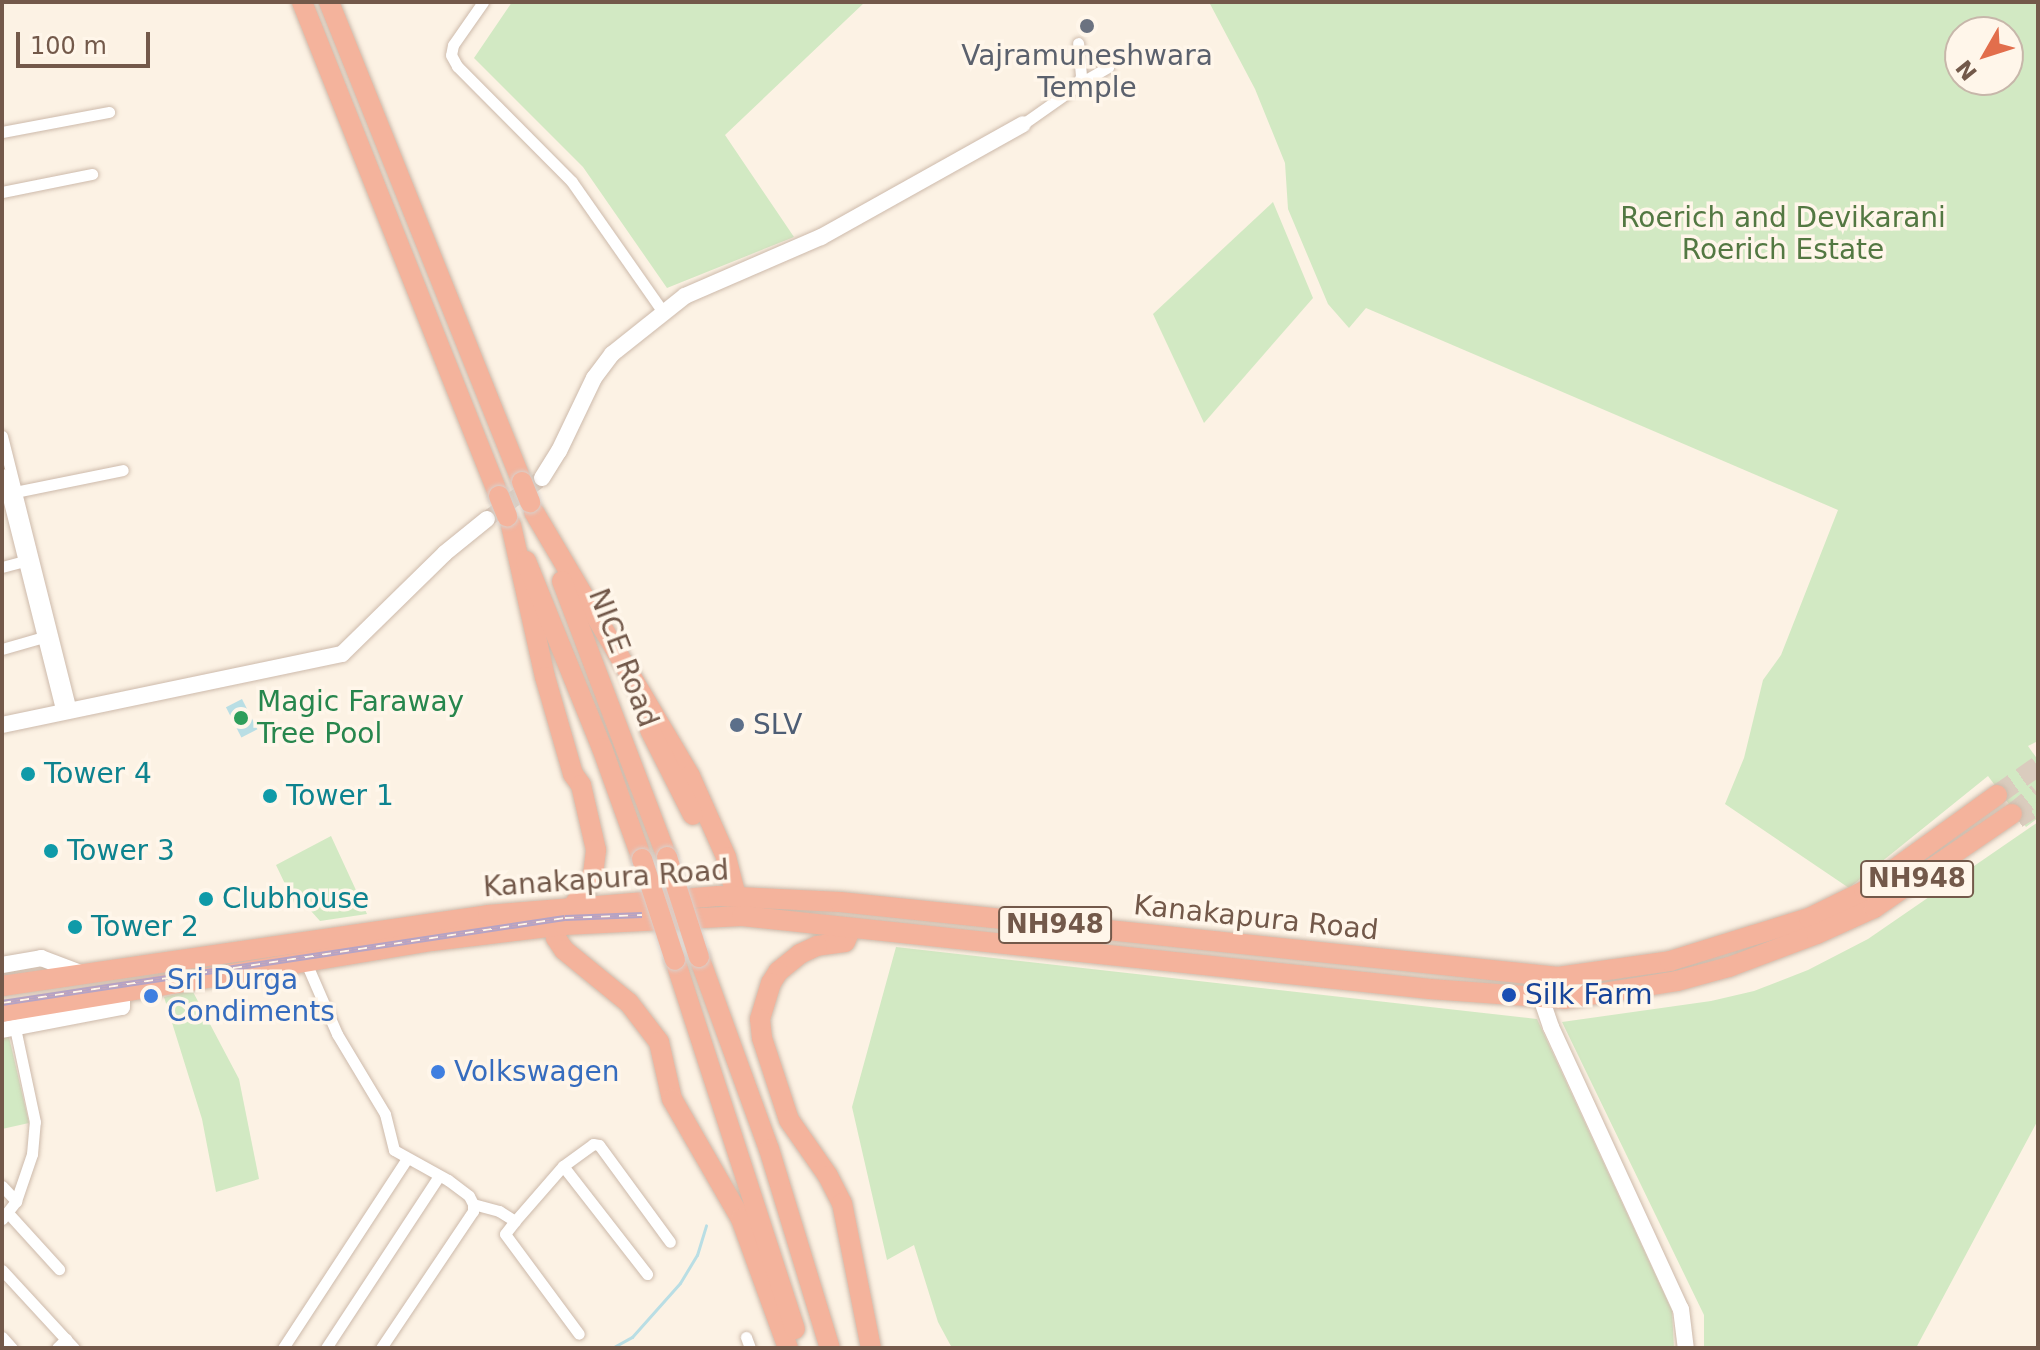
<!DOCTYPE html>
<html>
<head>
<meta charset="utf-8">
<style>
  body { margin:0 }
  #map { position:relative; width:2040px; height:1350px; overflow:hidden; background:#fcf2e4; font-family:"DejaVu Sans",sans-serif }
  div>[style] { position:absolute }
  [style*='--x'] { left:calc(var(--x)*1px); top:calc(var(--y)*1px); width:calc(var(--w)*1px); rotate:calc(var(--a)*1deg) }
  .green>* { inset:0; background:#d2e9c3 }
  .water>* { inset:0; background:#b9dee4; transform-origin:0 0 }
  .stream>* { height:3px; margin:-1.5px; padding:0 1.5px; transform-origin:1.5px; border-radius:1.5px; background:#b9dee4 }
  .secondary-tunnel>* { height:16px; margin-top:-8px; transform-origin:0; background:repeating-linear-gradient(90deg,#daccbe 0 16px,transparent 0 24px) }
  .highway-tunnel>* { height:20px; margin-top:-10px; transform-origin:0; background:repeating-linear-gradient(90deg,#daccbe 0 20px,transparent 0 30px) }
  .roads { filter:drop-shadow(0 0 2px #cdbaab) drop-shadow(0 0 2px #cdbaab) }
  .street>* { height:11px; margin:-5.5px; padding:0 5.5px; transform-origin:5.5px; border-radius:5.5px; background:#fff }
  .secondary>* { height:16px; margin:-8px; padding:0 8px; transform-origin:8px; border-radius:8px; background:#fff }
  .highway>* { height:20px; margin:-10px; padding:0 10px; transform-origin:10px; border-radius:10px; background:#f4b39c }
  .rail>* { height:6px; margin-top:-3px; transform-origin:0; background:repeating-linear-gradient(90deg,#fff6ea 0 9px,#b5a3c5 0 18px); box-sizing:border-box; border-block:2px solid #b5a3c5 }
  .bridges { filter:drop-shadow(0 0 2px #d8d1cc) drop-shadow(0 0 2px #d8d1cc) }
  .highway-bridge>* { height:20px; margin:-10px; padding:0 10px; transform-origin:10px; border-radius:10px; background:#f4b39c }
  .dots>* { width:22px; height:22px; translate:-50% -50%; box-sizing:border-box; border:4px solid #fff6ea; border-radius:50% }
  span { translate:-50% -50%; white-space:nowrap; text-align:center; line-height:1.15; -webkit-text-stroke:7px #fff6ea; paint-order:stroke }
  .shield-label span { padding:2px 6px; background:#fff6ea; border:2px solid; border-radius:6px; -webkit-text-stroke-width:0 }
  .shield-label { font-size:26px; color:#73594a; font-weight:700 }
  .worship-label { font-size:28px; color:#5b616d }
  .park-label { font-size:28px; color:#537842 }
  .street-label { font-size:28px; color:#73594a }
  .leisure-label { font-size:28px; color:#27864d }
  .left { translate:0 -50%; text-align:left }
  .service-label { font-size:28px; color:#4e5e75 }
  .culture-label { font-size:28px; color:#0d838f }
  .shop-label { font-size:28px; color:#366cbe }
  .transit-label { font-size:28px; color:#164399 }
  .frame { position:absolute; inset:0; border:4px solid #73594a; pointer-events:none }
  .north { position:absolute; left:1944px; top:16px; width:80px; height:80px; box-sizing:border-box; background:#fff6ea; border:2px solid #c7b7aa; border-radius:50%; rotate:231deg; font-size:22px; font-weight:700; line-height:32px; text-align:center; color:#73594a }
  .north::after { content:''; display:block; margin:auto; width:28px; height:36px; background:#e26e4c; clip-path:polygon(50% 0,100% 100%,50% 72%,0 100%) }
  .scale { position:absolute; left:16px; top:32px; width:134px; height:36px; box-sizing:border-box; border:4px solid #73594a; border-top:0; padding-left:10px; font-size:24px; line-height:28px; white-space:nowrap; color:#73594a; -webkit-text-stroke:6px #fff6ea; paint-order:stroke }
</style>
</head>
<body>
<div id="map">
  <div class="green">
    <div style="clip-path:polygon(512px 2px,865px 2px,725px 135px,794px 237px,667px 288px,583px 167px,474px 58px)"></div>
    <div style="clip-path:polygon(evenodd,1209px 2px,2038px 2px,2038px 741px,2028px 746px,2038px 760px,2038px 818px,2026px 827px,1988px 776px,1849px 888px,1725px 804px,1744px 758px,1763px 680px,1781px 655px,1838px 510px,1366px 308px,1349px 328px,1328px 304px,1288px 209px,1285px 163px,1255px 89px,1209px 2px,1960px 32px,2008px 32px,2008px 80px,1960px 80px,1960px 32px)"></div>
    <div style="clip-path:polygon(1273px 202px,1313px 298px,1204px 423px,1153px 314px)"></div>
    <div style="clip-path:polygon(2038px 822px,2038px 1120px,1916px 1348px,1704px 1348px,1704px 1315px,1562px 1022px,1711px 1001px,1754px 991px,1808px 970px,1868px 939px)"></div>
    <div style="clip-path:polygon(331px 836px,367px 914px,320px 921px,311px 911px,296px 907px,276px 865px)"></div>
    <div style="clip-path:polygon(896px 947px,1537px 1019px,1672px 1311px,1674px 1348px,952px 1348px,938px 1322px,914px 1245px,887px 1260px,852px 1107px)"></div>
    <div style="clip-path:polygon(192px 990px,239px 1079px,259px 1179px,216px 1192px,202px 1119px,164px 997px)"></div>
    <div style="clip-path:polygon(9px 1037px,29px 1123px,2px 1129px,2px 1038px)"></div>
  </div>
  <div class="water">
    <div style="left:242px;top:699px;width:34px;height:18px;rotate:63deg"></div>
  </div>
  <div class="stream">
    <div style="--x:612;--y:1348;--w:23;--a:-29"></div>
    <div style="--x:632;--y:1337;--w:72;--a:-48.4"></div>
    <div style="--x:680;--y:1283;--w:33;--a:-59"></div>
    <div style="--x:697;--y:1255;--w:31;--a:-73"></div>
  </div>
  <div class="secondary-tunnel">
    <div style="--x:487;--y:519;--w:69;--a:-36.7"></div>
    <div style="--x:2018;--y:820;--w:24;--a:-33"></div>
  </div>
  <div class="highway-tunnel">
    <div style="--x:1997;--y:795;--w:50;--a:-35.3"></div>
    <div style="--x:2012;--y:814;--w:33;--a:-39"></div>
  </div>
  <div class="roads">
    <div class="street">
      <div style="--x:483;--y:2;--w:52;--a:124.9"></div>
      <div style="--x:453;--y:45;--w:10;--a:101"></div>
      <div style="--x:451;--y:55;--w:13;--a:61"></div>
      <div style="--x:457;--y:66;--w:163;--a:45.2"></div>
      <div style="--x:572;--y:182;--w:159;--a:55"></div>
      <div style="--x:1077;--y:85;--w:36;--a:-30"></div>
      <div style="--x:1023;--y:124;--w:66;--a:-35.1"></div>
      <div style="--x:1077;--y:86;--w:11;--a:-68"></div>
      <div style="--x:1081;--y:76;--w:33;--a:-95"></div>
      <div style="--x:2;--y:132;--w:109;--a:-10.6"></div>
      <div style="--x:2;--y:192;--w:92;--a:-11.3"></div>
      <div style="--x:2;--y:436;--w:284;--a:75.9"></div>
      <div style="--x:2;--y:474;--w:245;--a:75.9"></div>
      <div style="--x:10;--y:493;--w:115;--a:-11.5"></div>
      <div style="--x:2;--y:567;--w:27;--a:-15"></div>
      <div style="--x:2;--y:649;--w:47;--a:-16.1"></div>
      <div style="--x:304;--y:958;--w:83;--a:66.5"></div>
      <div style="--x:337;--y:1034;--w:93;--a:59"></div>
      <div style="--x:385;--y:1114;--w:37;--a:76"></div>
      <div style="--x:394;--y:1150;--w:62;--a:29.1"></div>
      <div style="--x:448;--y:1180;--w:26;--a:37"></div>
      <div style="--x:469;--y:1196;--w:9;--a:63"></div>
      <div style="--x:473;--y:1204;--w:7;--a:90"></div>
      <div style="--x:473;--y:1211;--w:165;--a:123.9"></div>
      <div style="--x:563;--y:1166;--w:137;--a:52.1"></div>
      <div style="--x:2;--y:1186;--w:21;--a:47"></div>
      <div style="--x:473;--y:1204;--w:27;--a:15"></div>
      <div style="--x:499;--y:1211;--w:19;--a:32"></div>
      <div style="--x:515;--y:1221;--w:73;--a:-48.9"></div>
      <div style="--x:563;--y:1166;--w:37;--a:-36"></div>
      <div style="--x:593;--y:1144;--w:6;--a:9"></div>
      <div style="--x:599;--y:1145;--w:120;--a:53.8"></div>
      <div style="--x:8;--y:1213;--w:76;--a:47.7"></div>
      <div style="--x:2;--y:1219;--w:23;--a:-52"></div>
      <div style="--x:16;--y:1201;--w:50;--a:-71.2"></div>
      <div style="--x:32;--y:1154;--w:32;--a:-85"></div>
      <div style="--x:35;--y:1122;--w:96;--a:-102"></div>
      <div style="--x:515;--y:1221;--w:16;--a:128"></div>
      <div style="--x:505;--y:1234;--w:124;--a:53.5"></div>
      <div style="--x:2;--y:1270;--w:106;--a:47.3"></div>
      <div style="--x:2;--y:1337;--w:15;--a:48"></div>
      <div style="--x:746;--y:1337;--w:12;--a:70"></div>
      <div style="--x:57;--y:1348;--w:13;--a:-45"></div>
      <div style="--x:283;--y:1348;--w:225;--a:-56.8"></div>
      <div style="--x:326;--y:1348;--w:206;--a:-56.7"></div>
    </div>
    <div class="secondary">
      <div style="--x:542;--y:478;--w:32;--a:-58"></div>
      <div style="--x:559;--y:451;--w:81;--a:-64.4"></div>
      <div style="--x:594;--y:378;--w:30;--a:-53"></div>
      <div style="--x:612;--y:354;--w:93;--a:-38.5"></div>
      <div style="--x:685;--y:296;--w:148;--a:-23.5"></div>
      <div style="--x:821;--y:237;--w:231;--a:-29.2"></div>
      <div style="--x:2;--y:725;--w:347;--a:-11.8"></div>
      <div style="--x:342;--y:654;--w:144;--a:-44.4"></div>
      <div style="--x:445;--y:553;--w:54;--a:-39"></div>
      <div style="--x:2;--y:965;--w:40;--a:-10"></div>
      <div style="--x:41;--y:958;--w:43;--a:20.6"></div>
      <div style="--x:1538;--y:989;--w:40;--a:71.1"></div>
      <div style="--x:1551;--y:1027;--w:311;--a:65.3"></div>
      <div style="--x:1681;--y:1309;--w:39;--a:83"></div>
      <div style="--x:2;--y:1030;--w:122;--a:-10.9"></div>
      <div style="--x:122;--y:1007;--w:14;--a:-90"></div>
    </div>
    <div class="highway">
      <div style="--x:302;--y:2;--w:532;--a:68.26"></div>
      <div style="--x:329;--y:2;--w:517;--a:68.1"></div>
      <div style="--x:534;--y:512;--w:307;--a:59.4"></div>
      <div style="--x:690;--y:776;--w:89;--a:66"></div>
      <div style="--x:726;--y:857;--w:40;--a:75.6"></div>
      <div style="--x:511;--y:525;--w:156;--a:77.4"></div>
      <div style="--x:545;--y:677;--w:101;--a:73.9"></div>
      <div style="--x:573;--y:774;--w:14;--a:54"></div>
      <div style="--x:581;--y:785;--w:67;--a:77"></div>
      <div style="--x:596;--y:850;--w:24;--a:97"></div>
      <div style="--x:593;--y:874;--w:20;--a:117"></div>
      <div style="--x:584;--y:892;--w:43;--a:128.5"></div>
      <div style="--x:557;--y:926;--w:12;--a:95"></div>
      <div style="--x:556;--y:938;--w:14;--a:56"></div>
      <div style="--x:564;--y:950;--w:84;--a:39.2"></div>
      <div style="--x:629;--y:1003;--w:49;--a:52.4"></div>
      <div style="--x:659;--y:1042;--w:58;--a:77.2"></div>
      <div style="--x:672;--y:1099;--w:138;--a:60.1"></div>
      <div style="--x:741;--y:1219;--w:137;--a:70"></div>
      <div style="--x:526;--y:561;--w:202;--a:67.9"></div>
      <div style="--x:602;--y:748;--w:118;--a:70.2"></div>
      <div style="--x:562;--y:581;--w:295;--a:69.2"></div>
      <div style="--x:650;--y:730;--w:95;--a:63.2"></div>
      <div style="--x:851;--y:928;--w:15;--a:113"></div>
      <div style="--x:845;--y:942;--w:28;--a:172"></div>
      <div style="--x:817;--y:946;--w:19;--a:155"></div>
      <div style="--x:800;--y:954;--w:28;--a:141"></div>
      <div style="--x:778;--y:972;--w:13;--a:122"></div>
      <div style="--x:771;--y:983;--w:38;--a:107"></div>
      <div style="--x:760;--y:1019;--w:19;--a:84"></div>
      <div style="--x:762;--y:1038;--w:86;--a:71.8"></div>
      <div style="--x:789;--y:1120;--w:68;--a:55.1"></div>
      <div style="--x:828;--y:1176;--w:30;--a:63"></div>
      <div style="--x:842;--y:1203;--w:148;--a:78.7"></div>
      <div style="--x:699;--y:957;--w:204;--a:70"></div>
      <div style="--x:769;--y:1149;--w:208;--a:73"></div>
      <div style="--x:675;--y:960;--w:388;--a:72"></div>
      <div style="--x:2;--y:986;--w:491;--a:-8.3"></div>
      <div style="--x:488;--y:915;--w:231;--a:-4.7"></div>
      <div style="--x:718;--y:896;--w:122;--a:2.8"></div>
      <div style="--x:840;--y:902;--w:722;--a:5.96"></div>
      <div style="--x:1558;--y:977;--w:113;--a:-8.1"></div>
      <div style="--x:1670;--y:961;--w:145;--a:-17.2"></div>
      <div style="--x:1809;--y:918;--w:61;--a:-26.1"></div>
      <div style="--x:1864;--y:891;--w:164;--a:-35.8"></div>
      <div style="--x:2;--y:1012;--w:436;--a:-9.4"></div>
      <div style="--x:432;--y:941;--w:133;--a:-6.9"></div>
      <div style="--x:564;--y:925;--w:178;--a:-2.9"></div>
      <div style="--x:742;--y:916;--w:692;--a:6.06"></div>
      <div style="--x:1430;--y:989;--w:135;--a:4.2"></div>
      <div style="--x:1565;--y:999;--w:113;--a:-9.1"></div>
      <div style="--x:1677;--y:981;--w:54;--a:-15.1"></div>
      <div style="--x:1729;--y:967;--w:94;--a:-20.6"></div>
      <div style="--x:1817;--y:934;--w:63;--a:-24.5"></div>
      <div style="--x:1874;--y:908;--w:167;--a:-34.3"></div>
    </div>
  </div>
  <div class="rail">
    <div style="--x:2;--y:1003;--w:569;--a:-8.59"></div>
    <div style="--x:565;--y:918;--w:77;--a:-2.2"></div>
  </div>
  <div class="bridges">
    <div class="highway-bridge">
      <div style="--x:522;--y:482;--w:22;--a:68"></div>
      <div style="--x:499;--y:496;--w:22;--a:68"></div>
      <div style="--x:667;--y:857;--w:105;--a:72.3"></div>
      <div style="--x:642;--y:859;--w:106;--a:71.9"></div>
    </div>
  </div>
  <div class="dots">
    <div style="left:1087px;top:26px;background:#6b7280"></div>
    <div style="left:241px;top:718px;background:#2e9e5b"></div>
    <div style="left:737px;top:725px;background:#5c6f8a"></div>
    <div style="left:28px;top:774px;background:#0f9aa8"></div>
    <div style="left:270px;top:796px;background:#0f9aa8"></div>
    <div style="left:51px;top:851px;background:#0f9aa8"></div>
    <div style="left:206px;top:899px;background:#0f9aa8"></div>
    <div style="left:75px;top:927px;background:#0f9aa8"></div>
    <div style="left:1509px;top:995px;background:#1a4fb4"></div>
    <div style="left:151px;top:996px;background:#3f7fe0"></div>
    <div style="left:438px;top:1072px;background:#3f7fe0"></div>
  </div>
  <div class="shield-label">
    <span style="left:1917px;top:879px">NH948</span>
    <span style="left:1055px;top:925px">NH948</span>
  </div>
  <div class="worship-label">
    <span style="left:1087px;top:72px">Vajramuneshwara<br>Temple</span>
  </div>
  <div class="park-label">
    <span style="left:1783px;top:234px">Roerich and Devikarani<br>Roerich Estate</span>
  </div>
  <div class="street-label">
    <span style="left:623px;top:658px;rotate:69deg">NICE Road</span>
    <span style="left:606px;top:879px;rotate:-4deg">Kanakapura Road</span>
    <span style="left:1256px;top:918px;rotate:6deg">Kanakapura Road</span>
  </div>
  <div class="leisure-label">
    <span class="left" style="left:257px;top:718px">Magic Faraway<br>Tree Pool</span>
  </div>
  <div class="service-label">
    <span class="left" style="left:753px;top:725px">SLV</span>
  </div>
  <div class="culture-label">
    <span class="left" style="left:44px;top:774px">Tower 4</span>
    <span class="left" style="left:286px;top:796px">Tower 1</span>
    <span class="left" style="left:67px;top:851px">Tower 3</span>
    <span class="left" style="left:222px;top:899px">Clubhouse</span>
    <span class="left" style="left:91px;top:927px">Tower 2</span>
  </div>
  <div class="shop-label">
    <span class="left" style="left:167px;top:996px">Sri Durga<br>Condiments</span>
    <span class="left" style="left:454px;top:1072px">Volkswagen</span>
  </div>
  <div class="transit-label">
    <span class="left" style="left:1525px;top:995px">Silk Farm</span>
  </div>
  <div class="frame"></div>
  <div class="north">N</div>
  <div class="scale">100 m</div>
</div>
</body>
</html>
